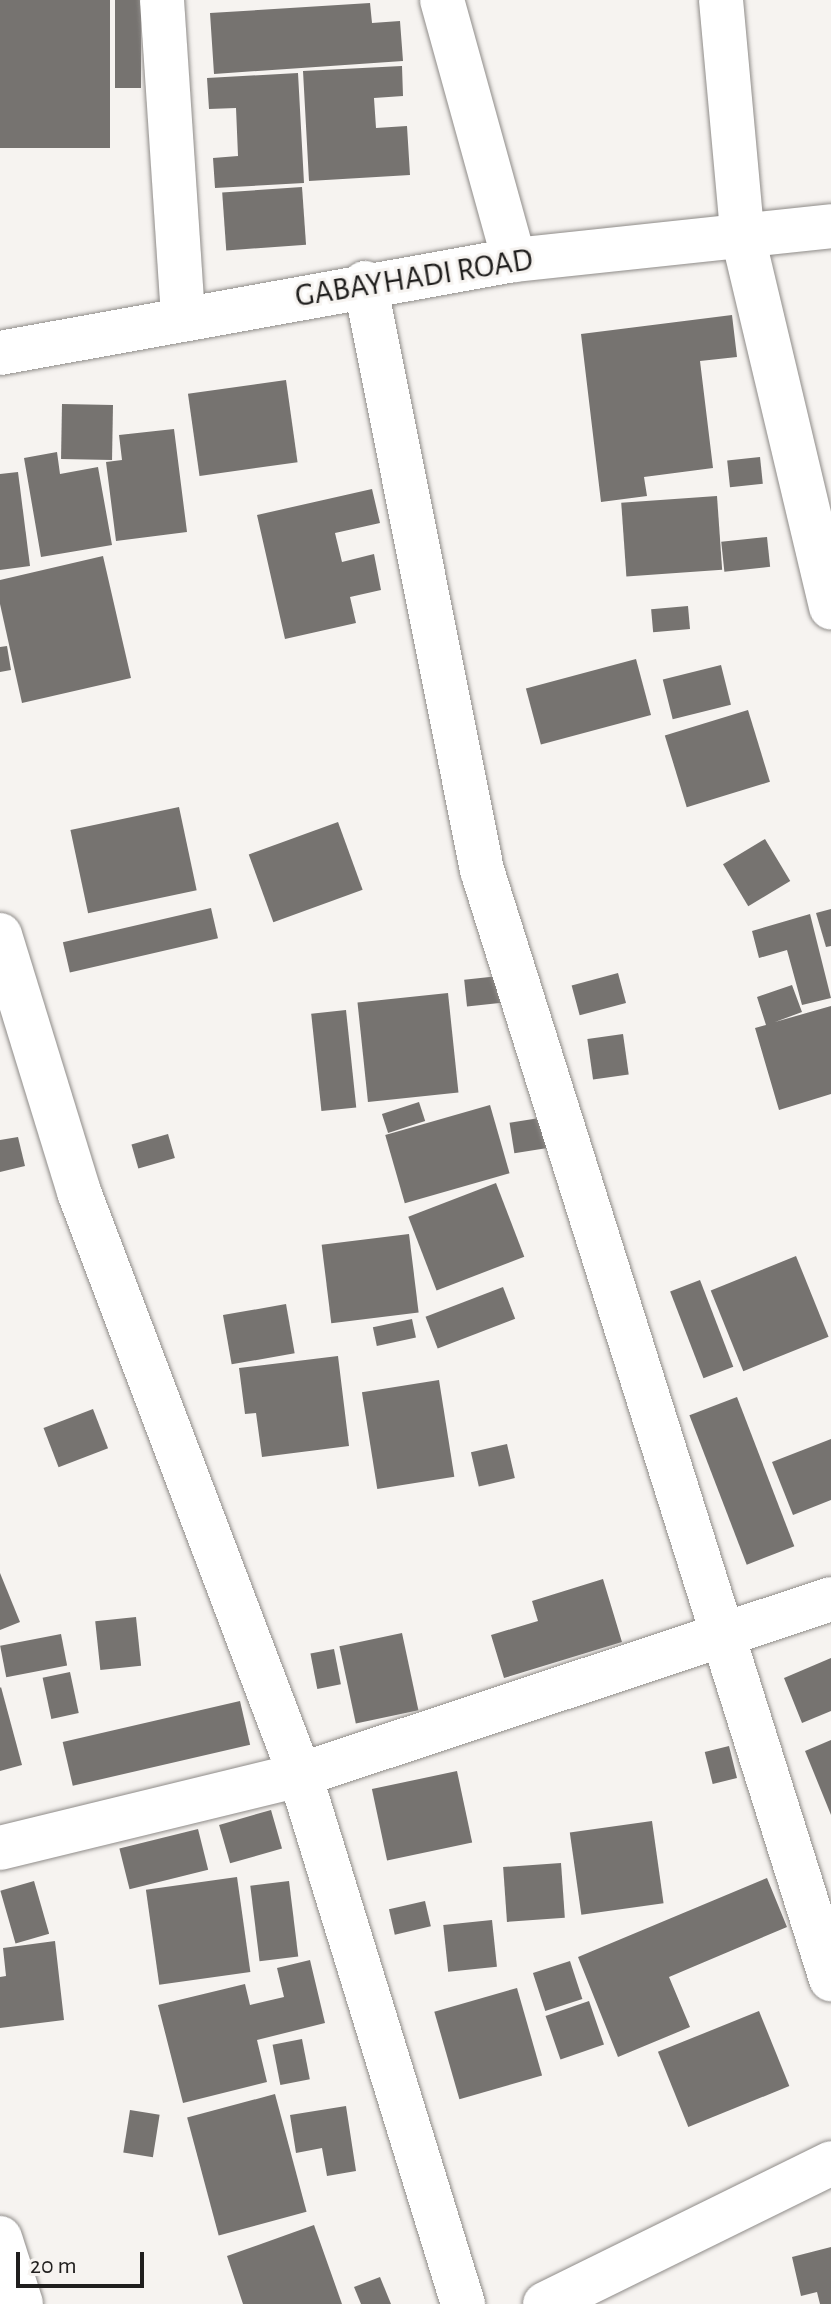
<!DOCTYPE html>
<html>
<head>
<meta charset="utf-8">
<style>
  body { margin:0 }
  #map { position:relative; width:831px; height:2304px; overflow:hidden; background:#f6f3f0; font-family:"Alegreya Sans",sans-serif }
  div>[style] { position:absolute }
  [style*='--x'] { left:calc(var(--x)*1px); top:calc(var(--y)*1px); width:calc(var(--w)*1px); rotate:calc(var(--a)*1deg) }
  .building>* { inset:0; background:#767370; transform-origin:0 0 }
  .roads { filter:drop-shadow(0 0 2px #8f8c89) drop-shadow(0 0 2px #8f8c89) }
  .minor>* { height:44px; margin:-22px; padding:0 22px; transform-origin:22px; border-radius:22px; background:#fff }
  span { translate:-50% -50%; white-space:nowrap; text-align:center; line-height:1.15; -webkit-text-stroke:6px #f6f3f0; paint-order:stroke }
  .street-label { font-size:32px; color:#1f1e1d }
  .scale { position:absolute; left:16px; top:2252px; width:128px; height:36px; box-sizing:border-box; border:4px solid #1f1e1d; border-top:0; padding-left:10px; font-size:24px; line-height:28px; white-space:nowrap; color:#1f1e1d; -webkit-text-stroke:6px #f6f3f0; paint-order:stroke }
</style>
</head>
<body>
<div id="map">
  <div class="building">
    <div style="left:0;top:0;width:110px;height:148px"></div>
    <div style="left:115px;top:0;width:26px;height:88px"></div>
    <div style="clip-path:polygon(370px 3px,372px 23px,400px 21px,403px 61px,214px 74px,210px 13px)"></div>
    <div style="clip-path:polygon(402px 66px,403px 96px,374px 98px,376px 128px,407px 126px,410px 175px,309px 181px,303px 71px)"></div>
    <div style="clip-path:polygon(298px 73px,304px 183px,215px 188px,213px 158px,238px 156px,236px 108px,209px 109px,207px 78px)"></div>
    <div style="left:302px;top:187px;width:58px;height:80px;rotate:86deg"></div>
    <div style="clip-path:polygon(732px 315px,737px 357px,700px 361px,713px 468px,644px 477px,647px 496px,601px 502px,581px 334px)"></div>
    <div style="left:286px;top:380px;width:83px;height:99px;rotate:82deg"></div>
    <div style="left:62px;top:404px;width:51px;height:55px;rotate:1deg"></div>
    <div style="clip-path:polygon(174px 429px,187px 532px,116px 541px,106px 462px,122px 460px,119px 435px)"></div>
    <div style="clip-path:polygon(57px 452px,60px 474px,98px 467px,112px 545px,41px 557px,24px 458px)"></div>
    <div style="left:760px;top:457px;width:27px;height:33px;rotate:84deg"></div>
    <div style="clip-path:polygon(18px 472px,30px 566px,0 570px,0 474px)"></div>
    <div style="clip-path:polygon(372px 489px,380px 523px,335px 533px,342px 562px,374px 554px,381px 590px,350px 597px,356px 623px,285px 639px,257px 515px)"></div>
    <div style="left:717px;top:496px;width:74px;height:96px;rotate:86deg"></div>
    <div style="left:767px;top:537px;width:30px;height:46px;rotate:84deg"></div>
    <div style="clip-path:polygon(103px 556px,131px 678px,22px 703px,0 604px,0 580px)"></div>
    <div style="left:688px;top:606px;width:23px;height:37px;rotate:85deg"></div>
    <div style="clip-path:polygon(7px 646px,11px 670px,0 672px,0 647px)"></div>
    <div style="left:636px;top:659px;width:58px;height:114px;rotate:75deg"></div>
    <div style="left:721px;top:665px;width:41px;height:60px;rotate:76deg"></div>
    <div style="left:748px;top:710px;width:75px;height:87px;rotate:73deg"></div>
    <div style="left:179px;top:807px;width:85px;height:111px;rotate:78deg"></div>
    <div style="left:338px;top:822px;width:72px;height:95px;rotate:70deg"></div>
    <div style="left:765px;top:839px;width:49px;height:49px;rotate:59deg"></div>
    <div style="left:211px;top:908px;width:31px;height:152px;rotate:77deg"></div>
    <div style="clip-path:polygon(831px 909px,831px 946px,826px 947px,816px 913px)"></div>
    <div style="clip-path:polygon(810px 914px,831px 998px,802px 1005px,787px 950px,759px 958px,752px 931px)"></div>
    <div style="left:618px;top:973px;width:31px;height:48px;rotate:75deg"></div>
    <div style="left:499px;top:976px;width:27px;height:35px;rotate:84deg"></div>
    <div style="clip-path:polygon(792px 985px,802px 1012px,775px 1022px,831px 1006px,831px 1094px,779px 1110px,755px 1028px,766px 1025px,757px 997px)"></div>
    <div style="left:448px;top:993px;width:100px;height:91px;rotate:84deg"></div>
    <div style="left:346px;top:1010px;width:98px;height:35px;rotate:84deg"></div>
    <div style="left:623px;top:1034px;width:41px;height:36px;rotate:82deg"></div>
    <div style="left:419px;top:1102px;width:20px;height:39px;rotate:72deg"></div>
    <div style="left:490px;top:1105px;width:71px;height:109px;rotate:74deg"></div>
    <div style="left:552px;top:1116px;width:31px;height:43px;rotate:81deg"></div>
    <div style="left:168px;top:1134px;width:25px;height:38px;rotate:74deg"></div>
    <div style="clip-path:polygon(18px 1137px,25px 1166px,0 1172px,0 1140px)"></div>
    <div style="left:496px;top:1183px;width:79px;height:94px;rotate:69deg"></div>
    <div style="left:409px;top:1234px;width:79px;height:88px;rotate:83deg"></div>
    <div style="left:796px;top:1256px;width:87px;height:92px;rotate:68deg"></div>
    <div style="left:700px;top:1280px;width:93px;height:32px;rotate:69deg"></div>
    <div style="left:503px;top:1287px;width:34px;height:83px;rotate:69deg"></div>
    <div style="left:286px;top:1304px;width:50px;height:64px;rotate:80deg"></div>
    <div style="left:412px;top:1319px;width:19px;height:40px;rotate:78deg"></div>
    <div style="clip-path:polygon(338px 1356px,349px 1446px,262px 1457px,256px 1413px,245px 1414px,239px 1368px)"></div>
    <div style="left:439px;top:1380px;width:98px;height:78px;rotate:81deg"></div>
    <div style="left:737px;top:1397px;width:160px;height:51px;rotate:69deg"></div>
    <div style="left:93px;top:1409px;width:42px;height:53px;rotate:69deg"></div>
    <div style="clip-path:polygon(831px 1439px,831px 1500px,793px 1515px,772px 1462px)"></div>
    <div style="left:507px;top:1444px;width:35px;height:37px;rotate:77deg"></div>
    <div style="clip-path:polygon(0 1573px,20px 1622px,0 1630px)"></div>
    <div style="clip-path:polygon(603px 1579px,622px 1642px,504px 1678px,491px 1635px,538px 1621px,532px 1601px)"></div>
    <div style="left:136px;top:1617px;width:49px;height:41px;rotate:84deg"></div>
    <div style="left:402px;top:1633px;width:79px;height:64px;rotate:78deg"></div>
    <div style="left:61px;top:1634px;width:32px;height:62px;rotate:79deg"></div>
    <div style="left:334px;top:1649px;width:36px;height:24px;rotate:79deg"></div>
    <div style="clip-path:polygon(831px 1658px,831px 1711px,802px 1723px,784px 1678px)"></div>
    <div style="left:70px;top:1672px;width:42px;height:28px;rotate:78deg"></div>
    <div style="clip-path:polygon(1px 1687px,22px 1765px,0 1771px,0 1688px)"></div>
    <div style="left:240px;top:1701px;width:45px;height:182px;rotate:77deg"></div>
    <div style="clip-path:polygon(831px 1740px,831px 1815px,805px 1751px)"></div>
    <div style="left:729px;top:1746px;width:33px;height:25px;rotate:76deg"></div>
    <div style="left:457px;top:1771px;width:73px;height:87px;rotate:78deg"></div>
    <div style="left:271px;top:1810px;width:40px;height:54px;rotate:74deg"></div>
    <div style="left:652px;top:1821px;width:83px;height:83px;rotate:82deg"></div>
    <div style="left:198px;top:1829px;width:42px;height:81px;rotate:76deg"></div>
    <div style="left:561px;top:1863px;width:55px;height:58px;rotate:86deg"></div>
    <div style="left:237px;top:1877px;width:96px;height:92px;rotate:82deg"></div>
    <div style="clip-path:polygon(767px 1878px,787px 1927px,669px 1977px,690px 2027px,618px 2057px,578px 1957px)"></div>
    <div style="left:34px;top:1881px;width:55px;height:35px;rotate:74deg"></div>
    <div style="left:289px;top:1881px;width:76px;height:39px;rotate:83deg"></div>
    <div style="left:425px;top:1901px;width:26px;height:37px;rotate:77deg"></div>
    <div style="left:492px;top:1920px;width:47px;height:49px;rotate:84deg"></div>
    <div style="clip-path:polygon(55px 1941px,64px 2020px,0 2028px,0 1977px,6px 1976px,3px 1948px)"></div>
    <div style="clip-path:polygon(310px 1960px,325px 2023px,257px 2040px,267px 2082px,183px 2103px,158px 2005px,245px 1984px,250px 2005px,284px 1997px,277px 1968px)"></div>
    <div style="left:570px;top:1961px;width:40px;height:39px;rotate:72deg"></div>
    <div style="left:517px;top:1988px;width:91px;height:86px;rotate:74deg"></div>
    <div style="left:589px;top:2001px;width:46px;height:46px;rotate:71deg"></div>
    <div style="left:759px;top:2011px;width:81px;height:109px;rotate:68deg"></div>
    <div style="left:302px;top:2039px;width:41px;height:30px;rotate:79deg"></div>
    <div style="left:275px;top:2094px;width:122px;height:91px;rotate:75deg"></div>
    <div style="clip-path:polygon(346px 2106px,356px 2171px,327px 2176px,322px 2148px,296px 2153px,290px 2115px)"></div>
    <div style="left:130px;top:2110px;width:30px;height:43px;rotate:9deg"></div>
    <div style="clip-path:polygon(314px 2225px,342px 2304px,243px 2304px,227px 2256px)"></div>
    <div style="clip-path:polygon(831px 2247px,831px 2304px,820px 2304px,817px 2292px,801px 2296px,792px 2257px)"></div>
    <div style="clip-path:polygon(380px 2277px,391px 2304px,361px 2304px,354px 2287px)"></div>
  </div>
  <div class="roads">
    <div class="minor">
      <div style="--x:162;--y:0;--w:319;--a:86.2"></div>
      <div style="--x:442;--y:0;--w:270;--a:74.5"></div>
      <div style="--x:721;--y:0;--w:234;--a:84.8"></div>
      <div style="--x:742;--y:233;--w:385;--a:76.6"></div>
      <div style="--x:365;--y:283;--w:599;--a:78.73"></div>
      <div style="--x:482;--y:870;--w:1163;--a:72.53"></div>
      <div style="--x:0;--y:353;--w:522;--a:-10.26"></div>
      <div style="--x:514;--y:260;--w:319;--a:-6.1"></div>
      <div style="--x:0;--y:935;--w:269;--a:72.9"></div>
      <div style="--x:79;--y:1192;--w:623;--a:69.24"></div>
      <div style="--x:300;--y:1775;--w:554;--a:72.87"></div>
      <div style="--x:0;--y:1848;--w:309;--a:-13.7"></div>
      <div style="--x:300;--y:1775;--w:559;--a:-18.34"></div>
      <div style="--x:0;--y:2238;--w:69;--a:72.3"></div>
      <div style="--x:545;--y:2304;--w:319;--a:-26.2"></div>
    </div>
  </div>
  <div class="street-label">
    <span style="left:414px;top:278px;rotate:-9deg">GABAYHADI ROAD</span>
  </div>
  <div class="scale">20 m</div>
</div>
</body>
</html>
